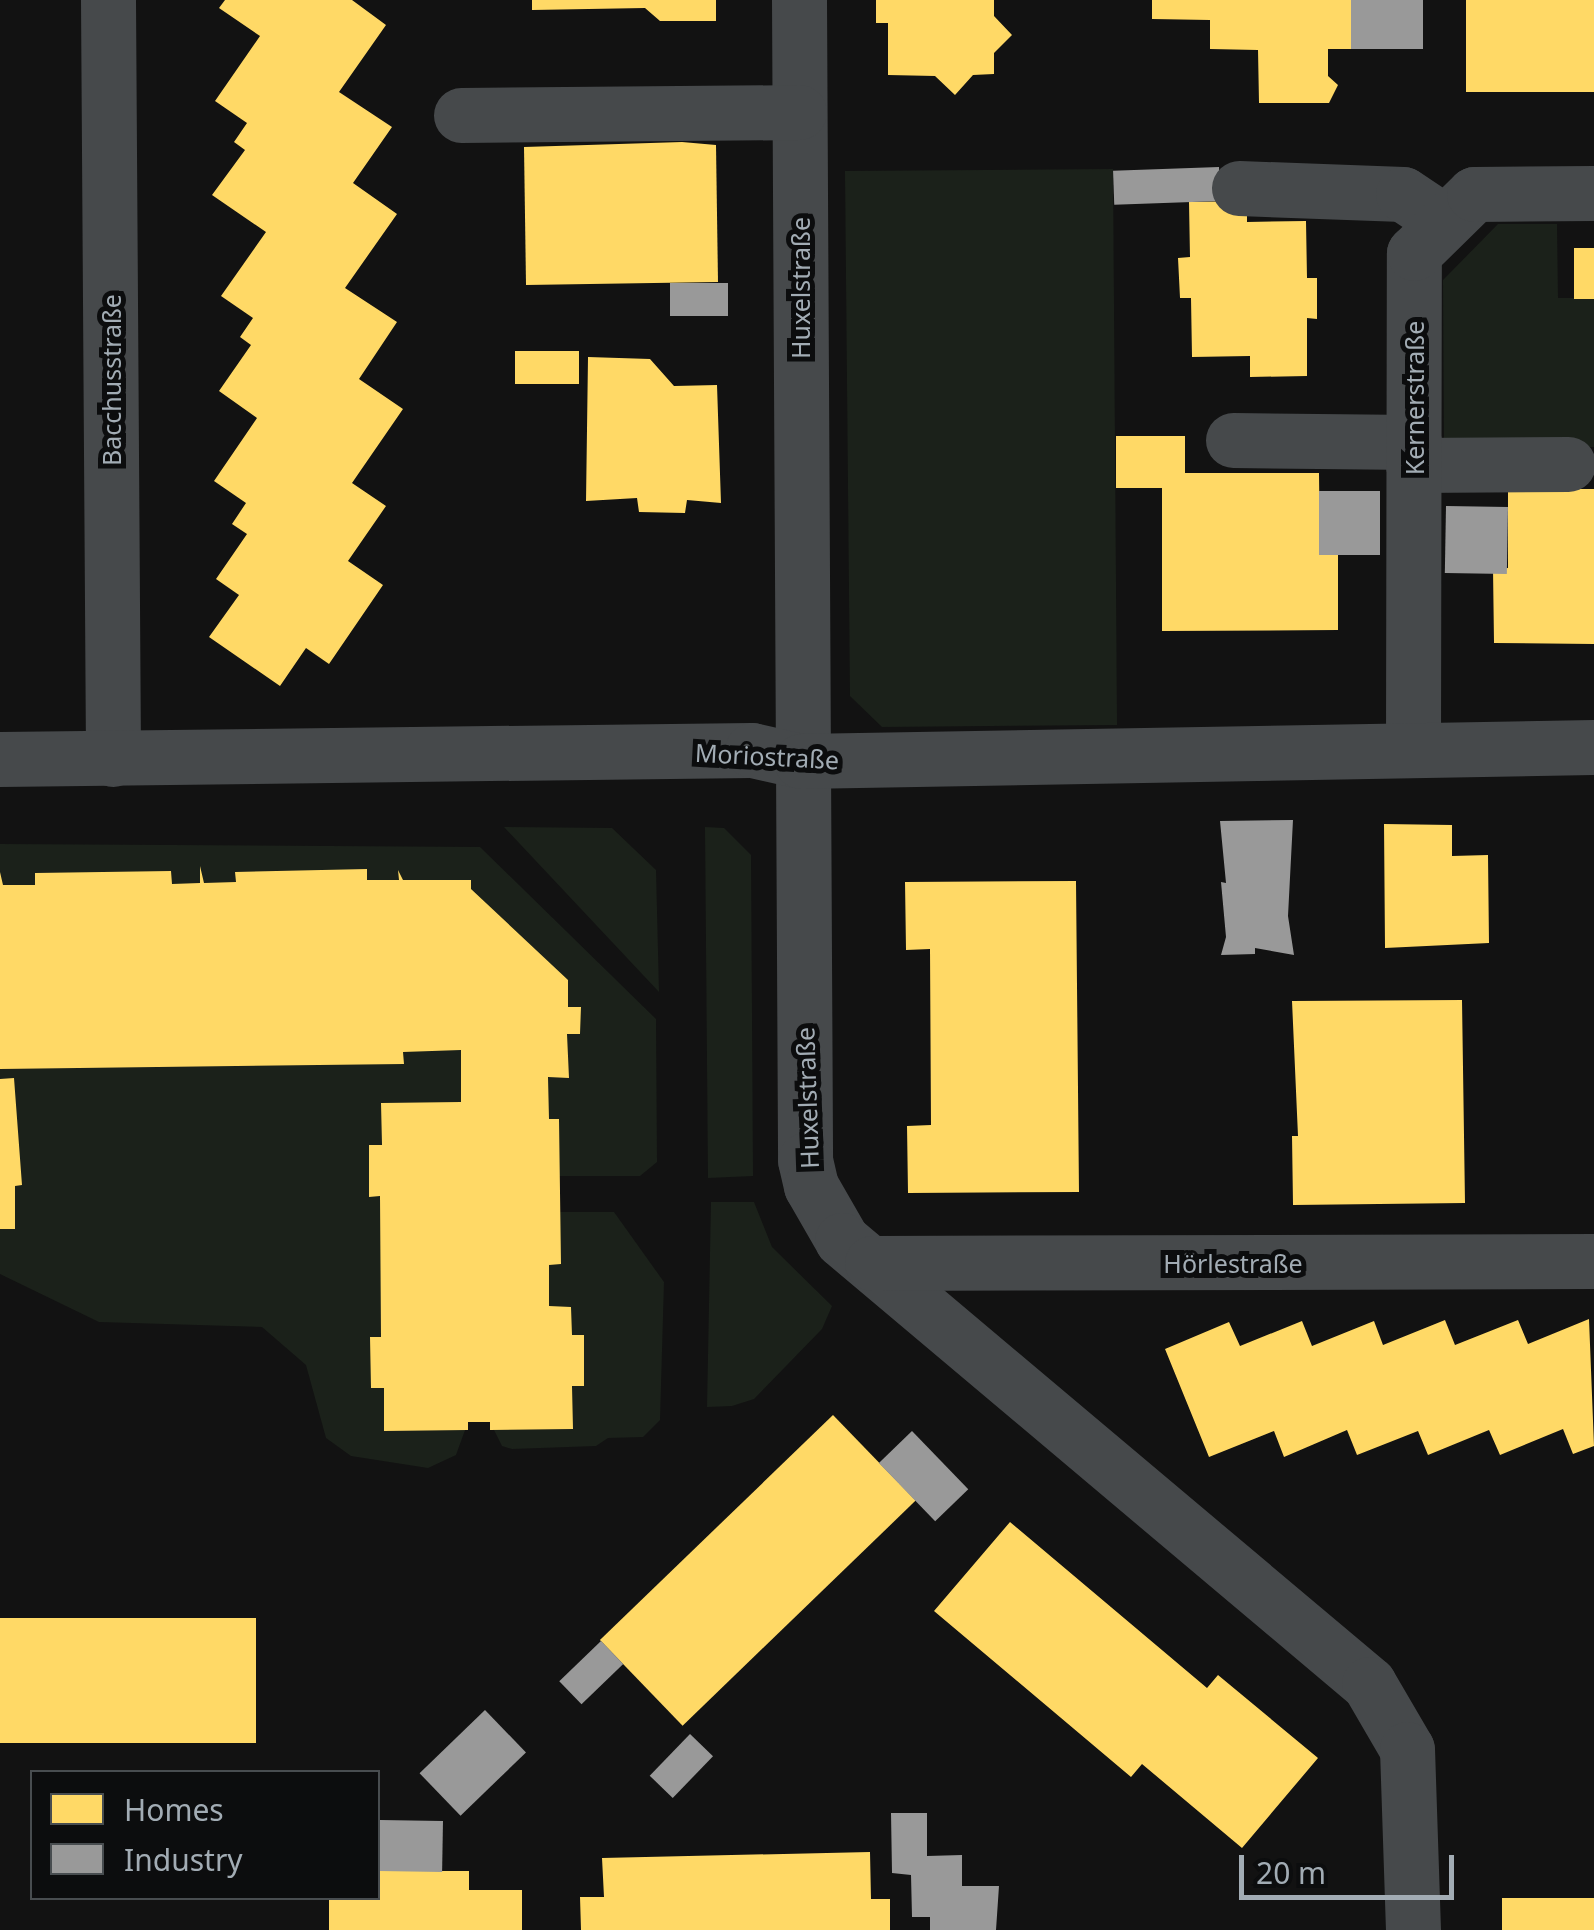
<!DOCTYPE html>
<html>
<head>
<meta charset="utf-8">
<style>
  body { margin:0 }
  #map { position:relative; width:1594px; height:1930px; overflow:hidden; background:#121212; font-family:"Noto Sans",sans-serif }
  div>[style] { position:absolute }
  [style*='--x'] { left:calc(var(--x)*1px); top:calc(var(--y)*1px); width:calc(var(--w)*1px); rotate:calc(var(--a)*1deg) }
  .green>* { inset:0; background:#1b211a }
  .homes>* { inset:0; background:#ffd966; transform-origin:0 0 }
  .industry>* { inset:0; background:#999; transform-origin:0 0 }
  .minor>* { height:55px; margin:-27.5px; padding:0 27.5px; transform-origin:27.5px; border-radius:27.5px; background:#46494b }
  span { translate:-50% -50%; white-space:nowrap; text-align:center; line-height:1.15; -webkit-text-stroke:10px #0c0d0e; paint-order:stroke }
  .street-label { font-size:25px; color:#a2acb4 }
  .legend { position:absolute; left:30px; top:1770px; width:350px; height:130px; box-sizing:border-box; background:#0c0d0e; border:2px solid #484d50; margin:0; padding:12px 18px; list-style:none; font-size:30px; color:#a2acb4 }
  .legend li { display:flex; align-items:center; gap:20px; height:50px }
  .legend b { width:50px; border:2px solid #484d50 }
  .scale { position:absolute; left:1239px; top:1855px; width:215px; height:45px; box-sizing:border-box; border:5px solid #a2acb4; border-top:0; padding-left:12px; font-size:30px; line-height:35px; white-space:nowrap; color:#a2acb4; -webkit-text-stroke:8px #0c0d0e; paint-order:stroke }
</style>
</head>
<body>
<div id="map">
  <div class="green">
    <div style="clip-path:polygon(1113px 169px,1117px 725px,882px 727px,850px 696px,845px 171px)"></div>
    <div style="clip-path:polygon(1498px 224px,1557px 224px,1558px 298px,1594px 298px,1594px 447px,1444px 447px,1443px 280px)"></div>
    <div style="clip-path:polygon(504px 827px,612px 828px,656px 870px,659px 992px)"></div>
    <div style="clip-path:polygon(705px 827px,724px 828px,751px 855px,753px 1176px,708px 1178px)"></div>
    <div style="clip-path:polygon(0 844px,480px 847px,656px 1019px,657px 1162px,640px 1176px,559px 1176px,560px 1212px,614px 1212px,664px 1282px,660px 1420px,643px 1437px,608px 1438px,596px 1446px,512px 1449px,502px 1446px,490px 1422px,468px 1422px,456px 1455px,428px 1468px,351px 1456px,326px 1438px,306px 1365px,262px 1327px,99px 1322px,0 1274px)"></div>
    <div style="clip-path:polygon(711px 1202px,754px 1202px,772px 1247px,832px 1306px,822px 1329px,754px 1399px,732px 1406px,707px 1407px)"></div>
  </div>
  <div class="homes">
    <div style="clip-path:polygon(225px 0,352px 0,386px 25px,339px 92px,392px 127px,353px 183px,397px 214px,345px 288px,397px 322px,359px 379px,403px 409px,352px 483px,386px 506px,348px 561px,383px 585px,329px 664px,306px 648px,280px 686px,209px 637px,239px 595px,216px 579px,247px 534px,232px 524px,246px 503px,214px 481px,257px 418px,219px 391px,251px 345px,240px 337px,253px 318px,221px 296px,266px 232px,212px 195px,245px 150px,234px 142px,247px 123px,215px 101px,260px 36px,219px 8px)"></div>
    <div style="clip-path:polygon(532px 0,716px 0,716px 21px,660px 21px,645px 8px,532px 10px)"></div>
    <div style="clip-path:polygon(876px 0,994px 0,994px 16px,1012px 35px,994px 53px,994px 74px,973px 75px,955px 95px,935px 76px,888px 75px,888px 23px,876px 23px)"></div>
    <div style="clip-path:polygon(1152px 0,1351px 0,1352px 49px,1328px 49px,1328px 76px,1338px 85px,1329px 103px,1259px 103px,1258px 50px,1210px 49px,1210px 20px,1152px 19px)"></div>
    <div style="left:1466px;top:0;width:128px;height:92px"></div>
    <div style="clip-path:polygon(682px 142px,716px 145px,718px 282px,526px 285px,524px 147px)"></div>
    <div style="clip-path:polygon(1247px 201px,1247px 222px,1306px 221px,1307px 278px,1317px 278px,1317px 319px,1307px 318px,1307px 376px,1250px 377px,1250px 356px,1192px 357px,1191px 298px,1180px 298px,1178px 258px,1190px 257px,1189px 202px)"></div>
    <div style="left:1574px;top:248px;width:20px;height:51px"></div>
    <div style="left:579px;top:351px;width:33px;height:64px;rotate:90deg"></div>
    <div style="clip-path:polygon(588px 357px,650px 359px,674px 386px,717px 385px,721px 503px,687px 500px,685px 513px,639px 512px,637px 498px,586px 501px)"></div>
    <div style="clip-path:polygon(1116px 436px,1185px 436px,1185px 473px,1319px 473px,1320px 555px,1338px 555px,1338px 630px,1162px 631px,1162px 488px,1116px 488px)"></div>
    <div style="clip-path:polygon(1508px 489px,1594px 489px,1594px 644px,1494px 643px,1493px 569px,1508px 568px)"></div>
    <div style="clip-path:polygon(1384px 824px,1452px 825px,1452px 856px,1488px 855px,1489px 943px,1385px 948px)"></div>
    <div style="clip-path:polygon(200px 866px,204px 883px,236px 882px,235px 872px,367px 869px,367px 880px,399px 880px,398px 870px,403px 880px,471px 880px,471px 889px,568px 980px,568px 1007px,581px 1007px,580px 1034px,567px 1034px,569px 1078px,548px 1077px,549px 1119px,559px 1119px,561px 1264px,549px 1265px,549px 1306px,571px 1307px,572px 1335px,584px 1335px,584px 1386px,572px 1386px,573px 1429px,490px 1430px,490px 1422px,468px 1422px,468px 1430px,384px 1431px,384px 1388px,371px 1388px,370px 1337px,381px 1337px,380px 1196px,369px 1197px,369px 1145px,382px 1145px,381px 1103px,461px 1102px,461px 1050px,403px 1052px,404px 1064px,0 1069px,0 872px,3px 885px,35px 885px,35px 873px,171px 871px,172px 884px,200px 883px)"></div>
    <div style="clip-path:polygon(1076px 881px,1079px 1192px,908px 1193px,907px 1126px,931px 1125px,930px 949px,906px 950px,905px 882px)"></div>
    <div style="clip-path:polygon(1462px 1000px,1465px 1203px,1293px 1205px,1292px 1136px,1298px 1136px,1292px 1001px)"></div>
    <div style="clip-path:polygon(14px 1078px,22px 1185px,15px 1186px,15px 1229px,0 1229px,0 1079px)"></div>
    <div style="clip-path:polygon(1589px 1319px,1594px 1446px,1573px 1454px,1563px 1429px,1500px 1455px,1489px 1430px,1428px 1455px,1418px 1431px,1357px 1455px,1347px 1430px,1284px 1457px,1274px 1431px,1209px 1457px,1165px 1349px,1229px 1322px,1240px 1346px,1302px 1321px,1312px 1346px,1374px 1321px,1383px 1345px,1445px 1320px,1455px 1345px,1518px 1320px,1528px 1344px)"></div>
    <div style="left:833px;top:1415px;width:119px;height:324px;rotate:46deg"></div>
    <div style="clip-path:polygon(1010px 1522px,1207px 1688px,1218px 1675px,1318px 1758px,1242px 1848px,1142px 1764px,1131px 1777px,934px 1611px)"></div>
    <div style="left:256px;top:1618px;width:125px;height:256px;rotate:90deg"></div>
    <div style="clip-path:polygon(870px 1852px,871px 1899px,890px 1899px,890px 1930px,581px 1930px,580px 1897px,604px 1897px,602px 1858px)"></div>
    <div style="clip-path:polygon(378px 1871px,469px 1871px,469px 1890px,522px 1890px,522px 1930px,329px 1930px,329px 1898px,378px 1898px)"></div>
    <div style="left:1594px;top:1898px;width:32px;height:92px;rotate:90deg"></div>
  </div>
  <div class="industry">
    <div style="left:1351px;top:0;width:72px;height:49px"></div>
    <div style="left:1219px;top:167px;width:34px;height:106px;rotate:88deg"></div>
    <div style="left:670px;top:283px;width:58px;height:33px"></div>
    <div style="left:1319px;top:491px;width:61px;height:64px"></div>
    <div style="left:1446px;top:506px;width:62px;height:67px;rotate:1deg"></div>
    <div style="clip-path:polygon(1293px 820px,1288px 916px,1294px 955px,1255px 948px,1255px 954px,1221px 955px,1226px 937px,1221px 882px,1226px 883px,1220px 821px)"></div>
    <div style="left:912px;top:1431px;width:81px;height:46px;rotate:46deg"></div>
    <div style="left:601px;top:1641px;width:32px;height:58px;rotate:46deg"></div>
    <div style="left:485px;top:1710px;width:59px;height:91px;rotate:46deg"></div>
    <div style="left:690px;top:1734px;width:32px;height:58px;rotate:44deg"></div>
    <div style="clip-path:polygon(891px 1813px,927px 1813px,927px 1856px,962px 1855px,962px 1886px,999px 1886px,996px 1930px,930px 1930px,930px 1917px,912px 1917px,911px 1875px,892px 1873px)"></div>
    <div style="left:380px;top:1820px;width:63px;height:51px;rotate:1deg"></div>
  </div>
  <div class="minor">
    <div style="--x:108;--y:0;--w:759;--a:89.62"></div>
    <div style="--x:799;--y:0;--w:1160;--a:89.7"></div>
    <div style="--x:805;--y:1160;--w:27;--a:77"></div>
    <div style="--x:811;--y:1186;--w:62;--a:60.1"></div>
    <div style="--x:842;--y:1240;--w:689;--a:40.11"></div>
    <div style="--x:1369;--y:1684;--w:75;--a:59.7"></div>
    <div style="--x:1407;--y:1749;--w:181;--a:88.1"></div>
    <div style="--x:461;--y:115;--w:338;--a:-0.5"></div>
    <div style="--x:1239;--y:188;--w:164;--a:2.1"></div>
    <div style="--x:1403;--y:194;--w:50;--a:33.7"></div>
    <div style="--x:1233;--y:440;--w:181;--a:0.6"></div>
    <div style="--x:1413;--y:465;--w:155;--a:-0.4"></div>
    <div style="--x:1413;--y:746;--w:493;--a:-89.9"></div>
    <div style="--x:1414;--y:253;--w:84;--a:-44.5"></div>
    <div style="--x:1474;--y:194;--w:120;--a:-0.5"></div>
    <div style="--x:0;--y:759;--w:752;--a:-0.69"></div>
    <div style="--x:752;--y:750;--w:50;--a:12.7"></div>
    <div style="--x:801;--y:761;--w:793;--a:-1.01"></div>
    <div style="--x:872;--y:1263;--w:722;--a:-0.16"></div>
  </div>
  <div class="street-label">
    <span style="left:800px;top:288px;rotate:-90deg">Huxelstraße</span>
    <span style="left:111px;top:380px;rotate:-90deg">Bacchusstraße</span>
    <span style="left:1414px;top:398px;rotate:-90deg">Kernerstraße</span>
    <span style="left:767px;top:756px;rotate:3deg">Moriostraße</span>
    <span style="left:807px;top:1098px;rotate:-92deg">Huxelstraße</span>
    <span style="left:1233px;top:1263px">Hörlestraße</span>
  </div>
  <ul class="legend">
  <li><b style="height:28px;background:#ffd966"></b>Homes</li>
  <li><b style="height:28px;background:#999"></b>Industry</li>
  </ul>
  <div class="scale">20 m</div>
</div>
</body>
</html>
